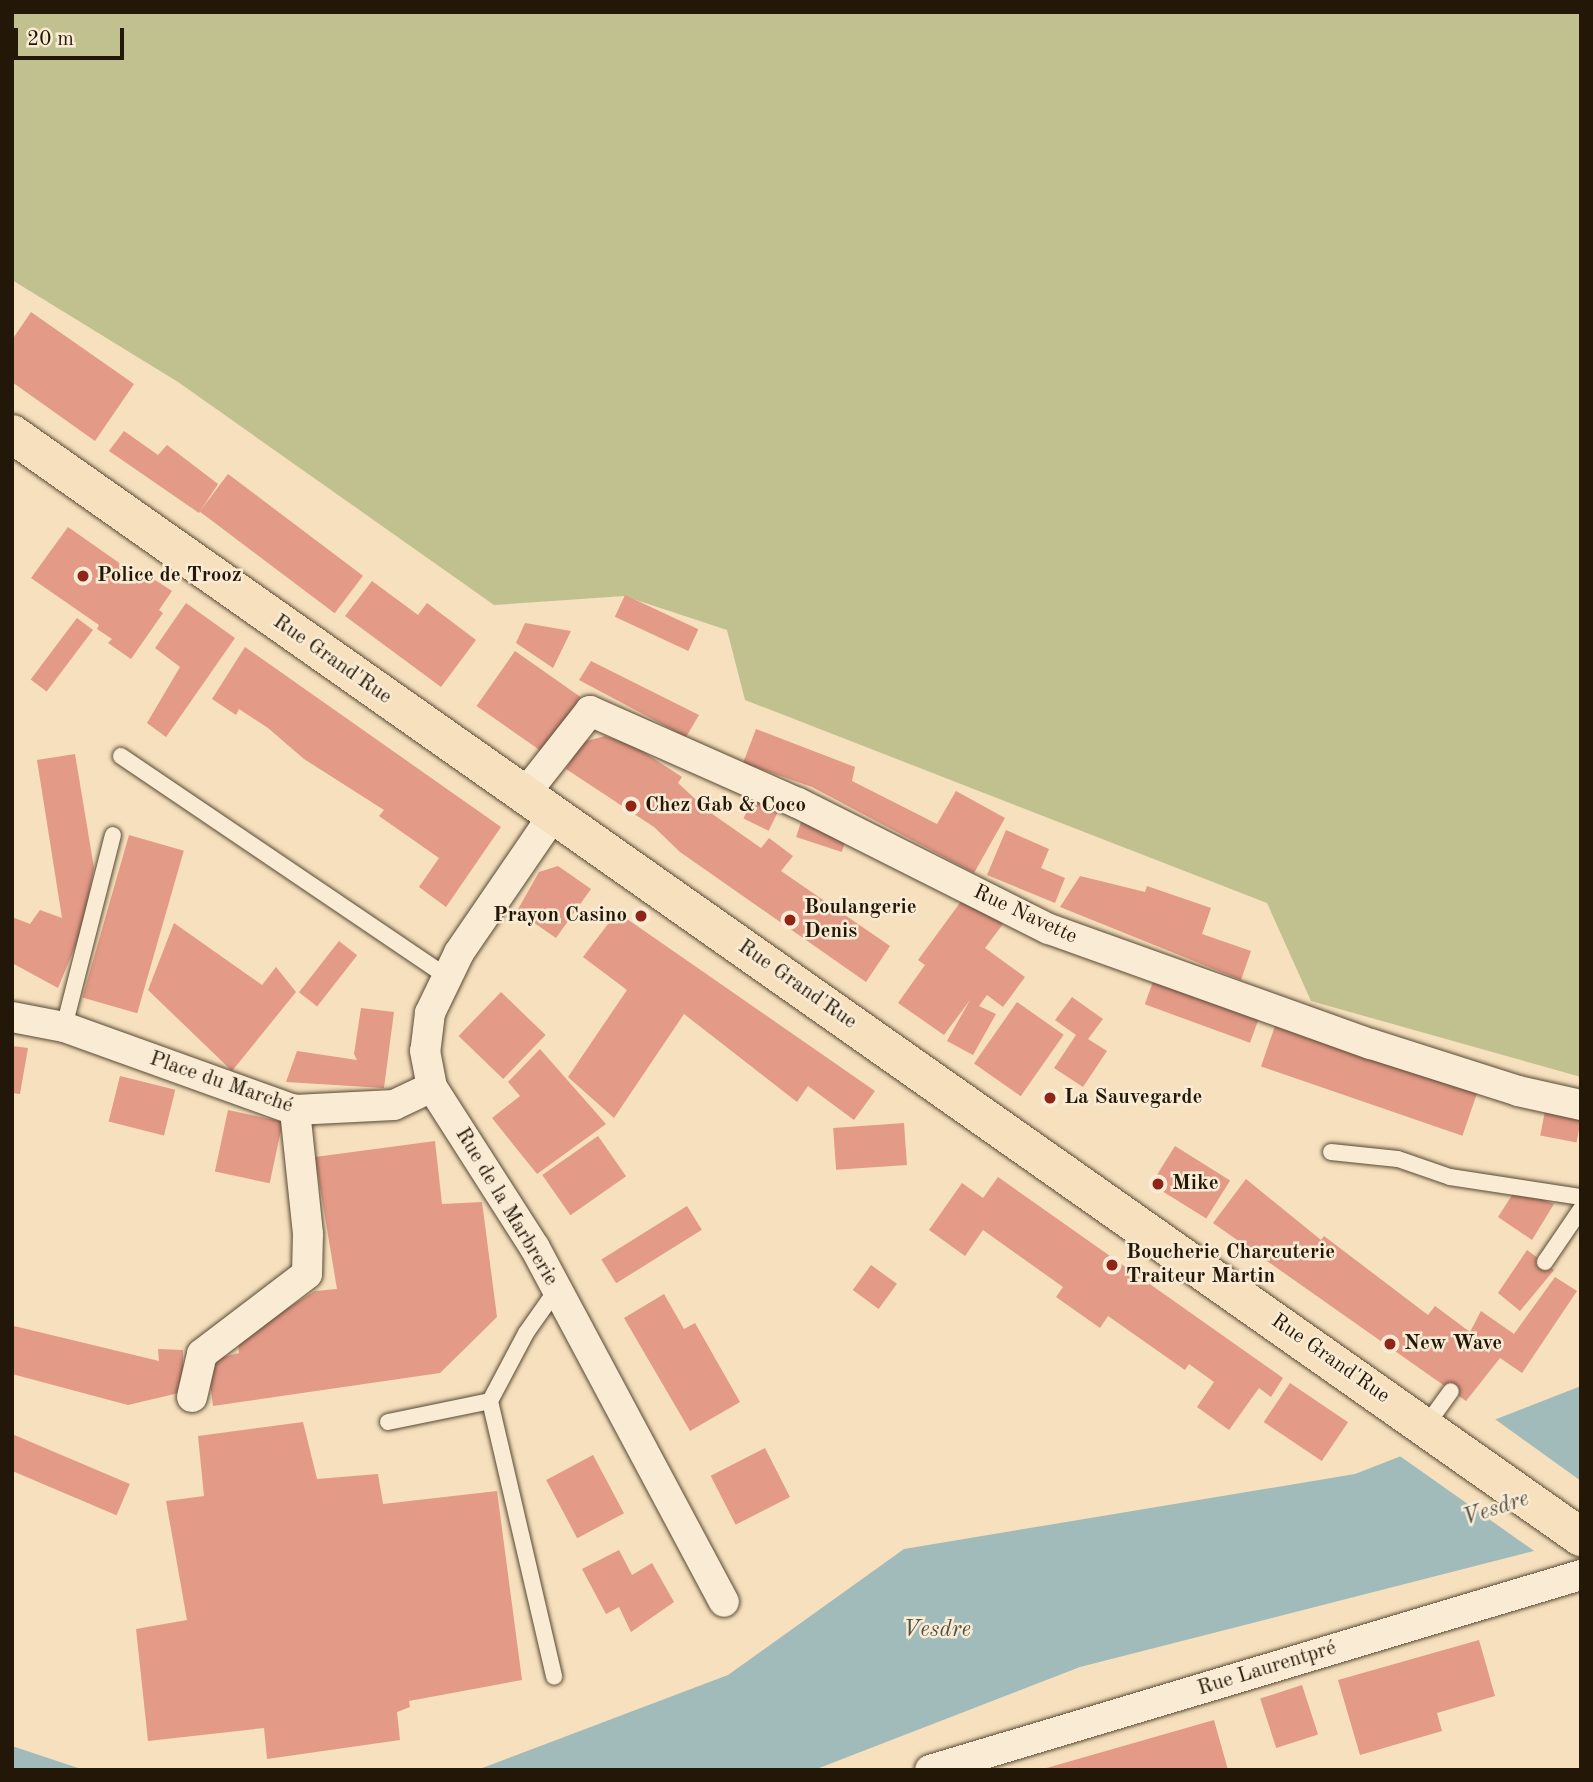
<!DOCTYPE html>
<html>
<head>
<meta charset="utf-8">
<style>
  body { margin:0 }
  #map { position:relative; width:1593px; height:1782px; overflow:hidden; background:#f6e0bd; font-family:"Old Standard TT",serif }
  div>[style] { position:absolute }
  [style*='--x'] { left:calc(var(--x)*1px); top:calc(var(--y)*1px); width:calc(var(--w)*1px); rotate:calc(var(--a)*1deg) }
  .green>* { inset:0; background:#c0c18e }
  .water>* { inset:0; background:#a1bbbb }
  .pier>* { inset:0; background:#f6e0bd }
  .building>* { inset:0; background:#e39a87; transform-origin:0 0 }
  .roads { filter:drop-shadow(0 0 2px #584934) drop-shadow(0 0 2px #584934) }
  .lane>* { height:16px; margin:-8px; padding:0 8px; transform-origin:8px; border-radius:8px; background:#f9ebd4 }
  .street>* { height:30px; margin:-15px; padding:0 15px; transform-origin:15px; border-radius:15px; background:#f9ebd4 }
  .primary>* { height:38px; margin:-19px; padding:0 19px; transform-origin:19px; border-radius:19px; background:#f6e0bd }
  .dots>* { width:19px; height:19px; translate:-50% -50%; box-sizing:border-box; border:4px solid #f9ebd4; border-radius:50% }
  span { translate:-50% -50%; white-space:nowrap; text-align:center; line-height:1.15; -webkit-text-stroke:5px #f9ebd4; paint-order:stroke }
  .poi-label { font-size:21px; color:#231707; font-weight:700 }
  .left { translate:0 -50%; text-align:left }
  .right { translate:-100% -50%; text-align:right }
  .street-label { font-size:21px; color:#231707 }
  .water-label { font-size:23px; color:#4f5046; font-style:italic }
  .frame { position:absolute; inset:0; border:14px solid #231707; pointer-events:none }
  .scale { position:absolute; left:14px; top:28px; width:110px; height:32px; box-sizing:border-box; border:4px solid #231707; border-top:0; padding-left:9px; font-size:21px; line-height:24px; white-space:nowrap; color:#231707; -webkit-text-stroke:5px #f9ebd4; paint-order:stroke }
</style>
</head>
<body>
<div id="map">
  <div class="green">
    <div style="clip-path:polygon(12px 12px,1581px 12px,1581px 1077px,1311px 1001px,1267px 903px,745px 700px,727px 630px,624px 596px,494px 605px,178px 382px,12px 280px)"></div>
  </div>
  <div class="water">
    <div style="clip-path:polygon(1581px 1386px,1581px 1539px,1080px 1667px,814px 1770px,477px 1770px,728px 1675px,904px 1549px,1355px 1474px)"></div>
    <div style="clip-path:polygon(12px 1746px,84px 1770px,12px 1770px)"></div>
  </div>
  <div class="pier">
    <div style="clip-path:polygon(1492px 1417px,1581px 1481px,1581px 1542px,1537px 1553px,1397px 1454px)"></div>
  </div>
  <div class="building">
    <div style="clip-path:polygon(31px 312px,134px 384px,95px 441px,12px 382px,12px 340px)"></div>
    <div style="clip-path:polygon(124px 431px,158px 455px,167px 445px,218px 484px,199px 513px,109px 451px)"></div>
    <div style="left:228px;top:474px;width:169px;height:47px;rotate:37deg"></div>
    <div style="clip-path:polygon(68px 527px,135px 574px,138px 569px,172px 591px,159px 610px,163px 613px,131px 659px,108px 643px,112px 639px,97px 629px,99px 625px,31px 578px)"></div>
    <div style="clip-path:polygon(372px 581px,418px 615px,427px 603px,476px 640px,441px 687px,345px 616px)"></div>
    <div style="left:625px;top:595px;width:81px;height:24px;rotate:25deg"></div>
    <div style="clip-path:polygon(186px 603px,235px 638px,166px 737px,147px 723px,180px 667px,155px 648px)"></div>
    <div style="left:77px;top:618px;width:20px;height:77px;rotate:37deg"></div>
    <div style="clip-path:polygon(525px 623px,571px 631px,553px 668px,516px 643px)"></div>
    <div style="clip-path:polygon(245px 647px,501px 827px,446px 907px,419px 887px,439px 858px,379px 816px,384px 810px,304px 759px,268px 728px,239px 709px,236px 715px,212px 699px)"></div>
    <div style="left:515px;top:651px;width:80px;height:67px;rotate:35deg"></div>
    <div style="clip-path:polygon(591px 661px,699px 715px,686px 737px,579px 680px)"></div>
    <div style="clip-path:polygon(756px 729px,855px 767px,852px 781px,937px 824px,956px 791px,1005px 818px,974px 873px,812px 787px,743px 763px)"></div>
    <div style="clip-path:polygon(605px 736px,636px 747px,682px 777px,678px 783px,708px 811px,761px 848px,769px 838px,793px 856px,781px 871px,890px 946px,866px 982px,680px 852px,654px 827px,566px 769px,583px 742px)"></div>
    <div style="clip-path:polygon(75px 754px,94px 868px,82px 930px,58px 988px,12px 963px,12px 917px,30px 924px,40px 910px,62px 918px,37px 760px)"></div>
    <div style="left:754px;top:797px;width:28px;height:24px;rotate:26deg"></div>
    <div style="left:802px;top:819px;width:48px;height:19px;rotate:18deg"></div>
    <div style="clip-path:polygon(1006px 830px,1049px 849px,1041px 868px,1065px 878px,1055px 903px,987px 875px)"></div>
    <div style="left:129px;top:835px;width:57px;height:169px;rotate:16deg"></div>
    <div style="clip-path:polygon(558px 866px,591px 889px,556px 938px,517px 911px,539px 872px)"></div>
    <div style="clip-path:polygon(1080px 876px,1145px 892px,1147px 886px,1211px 908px,1202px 934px,1251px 951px,1241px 980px,1060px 907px)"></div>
    <div style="clip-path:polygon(965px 896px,1003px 924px,985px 948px,1025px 977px,1003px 1007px,987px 995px,979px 1006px,996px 1014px,973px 1055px,947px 1041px,970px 1000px,944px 1035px,898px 1003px,925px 965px,918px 960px)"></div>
    <div style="clip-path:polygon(617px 912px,875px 1091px,854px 1120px,808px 1086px,797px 1102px,684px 1014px,614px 1118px,568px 1077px,627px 990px,583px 957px)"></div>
    <div style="clip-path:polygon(174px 923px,262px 985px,276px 967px,296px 992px,232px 1071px,148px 990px)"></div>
    <div style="left:339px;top:941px;width:23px;height:65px;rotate:38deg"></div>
    <div style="left:1154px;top:979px;width:112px;height:27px;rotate:20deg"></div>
    <div style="left:501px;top:992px;width:62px;height:61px;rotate:44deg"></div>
    <div style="clip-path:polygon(1072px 997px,1103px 1019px,1088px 1039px,1107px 1051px,1083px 1087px,1054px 1068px,1076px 1035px,1055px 1020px)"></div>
    <div style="left:1017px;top:1002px;width:57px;height:75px;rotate:35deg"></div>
    <div style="clip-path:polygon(361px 1008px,394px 1012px,384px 1088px,286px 1082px,297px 1051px,357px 1060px,354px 1054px)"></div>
    <div style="left:1276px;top:1023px;width:213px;height:46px;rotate:19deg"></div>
    <div style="clip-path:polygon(12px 1046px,28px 1048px,20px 1094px,12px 1093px)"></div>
    <div style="clip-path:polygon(540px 1049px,606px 1124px,537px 1174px,492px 1118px,520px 1096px,508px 1082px)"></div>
    <div style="left:120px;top:1076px;width:57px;height:47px;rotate:14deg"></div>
    <div style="left:228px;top:1110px;width:56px;height:63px;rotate:12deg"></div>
    <div style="left:1545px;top:1111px;width:37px;height:25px;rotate:11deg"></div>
    <div style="left:904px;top:1123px;width:42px;height:71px;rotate:86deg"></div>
    <div style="left:598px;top:1136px;width:49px;height:68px;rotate:55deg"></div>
    <div style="clip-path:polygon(435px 1141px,442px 1204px,482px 1202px,497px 1317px,440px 1373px,213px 1406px,207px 1361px,239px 1353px,238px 1339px,315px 1291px,337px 1289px,315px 1157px)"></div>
    <div style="left:1175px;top:1146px;width:65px;height:45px;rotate:32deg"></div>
    <div style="clip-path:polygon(998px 1177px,1283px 1378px,1271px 1397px,1259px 1388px,1229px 1430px,1197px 1407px,1214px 1382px,1189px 1364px,1185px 1370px,1108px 1316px,1100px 1328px,1056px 1297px,1063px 1287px,983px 1230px,965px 1256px,929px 1230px,962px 1183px,983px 1198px)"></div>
    <div style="clip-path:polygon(1246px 1179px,1321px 1240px,1324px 1236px,1428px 1315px,1435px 1306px,1470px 1332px,1481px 1311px,1514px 1334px,1555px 1277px,1577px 1291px,1522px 1373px,1500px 1358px,1466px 1401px,1213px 1223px)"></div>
    <div style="clip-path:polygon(1516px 1189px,1554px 1204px,1532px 1240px,1498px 1217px)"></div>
    <div style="left:687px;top:1206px;width:28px;height:101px;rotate:58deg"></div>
    <div style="clip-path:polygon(1527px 1250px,1554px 1270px,1520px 1311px,1498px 1293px)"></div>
    <div style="left:871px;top:1265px;width:32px;height:31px;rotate:36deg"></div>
    <div style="clip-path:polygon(664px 1294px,684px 1329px,695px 1323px,740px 1402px,690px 1431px,624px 1318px)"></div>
    <div style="clip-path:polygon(14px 1326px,159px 1361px,158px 1349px,183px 1350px,183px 1392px,128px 1405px,12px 1374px)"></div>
    <div style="left:1290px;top:1383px;width:70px;height:47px;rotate:34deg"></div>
    <div style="clip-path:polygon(303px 1422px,317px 1479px,378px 1474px,383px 1504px,497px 1491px,522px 1680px,409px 1701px,410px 1707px,397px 1712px,400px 1740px,267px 1759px,264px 1728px,148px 1741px,136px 1629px,187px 1620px,166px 1501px,204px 1496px,198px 1436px)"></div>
    <div style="left:12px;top:1434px;width:128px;height:34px;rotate:23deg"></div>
    <div style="left:765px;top:1448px;width:55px;height:61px;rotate:63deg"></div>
    <div style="left:593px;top:1455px;width:66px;height:53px;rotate:62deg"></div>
    <div style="clip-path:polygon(619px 1550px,632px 1575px,652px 1563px,674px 1602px,631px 1632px,619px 1607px,606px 1614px,582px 1569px)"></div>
    <div style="clip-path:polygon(1479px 1640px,1495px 1696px,1437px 1713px,1442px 1731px,1360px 1755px,1338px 1680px)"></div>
    <div style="left:1302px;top:1685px;width:52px;height:44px;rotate:72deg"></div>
    <div style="clip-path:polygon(1214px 1720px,1228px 1770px,1043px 1770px,1043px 1769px)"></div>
  </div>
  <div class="roads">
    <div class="lane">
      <div style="--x:121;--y:756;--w:394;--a:34.1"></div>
      <div style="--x:64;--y:1027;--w:198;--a:-75.7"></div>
      <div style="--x:1331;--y:1152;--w:67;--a:6"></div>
      <div style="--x:1398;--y:1159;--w:55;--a:19.1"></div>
      <div style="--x:1450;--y:1177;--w:133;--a:8.7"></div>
      <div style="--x:1545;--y:1262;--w:64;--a:-55.8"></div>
      <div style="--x:490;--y:1401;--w:283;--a:76.9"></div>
      <div style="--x:388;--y:1422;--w:104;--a:-11.6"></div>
      <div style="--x:490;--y:1401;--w:77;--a:-62.1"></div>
      <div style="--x:526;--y:1333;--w:54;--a:-54.8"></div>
      <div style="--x:1425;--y:1427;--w:44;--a:-54.2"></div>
    </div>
    <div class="street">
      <div style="--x:524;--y:795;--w:107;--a:-51.8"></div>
      <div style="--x:590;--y:711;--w:227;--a:23.9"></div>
      <div style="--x:798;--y:803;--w:281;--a:26.7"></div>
      <div style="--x:1049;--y:929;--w:342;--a:19.7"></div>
      <div style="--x:1371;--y:1044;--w:154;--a:17.7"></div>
      <div style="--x:1518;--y:1091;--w:65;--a:12.5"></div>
      <div style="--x:554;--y:814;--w:168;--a:124.4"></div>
      <div style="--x:459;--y:953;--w:67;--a:115.8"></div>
      <div style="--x:430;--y:1013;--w:38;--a:97"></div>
      <div style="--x:425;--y:1051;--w:37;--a:79"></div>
      <div style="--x:432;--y:1087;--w:191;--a:57.4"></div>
      <div style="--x:535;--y:1248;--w:401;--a:61.9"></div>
      <div style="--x:12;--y:1017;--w:53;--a:10.9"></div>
      <div style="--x:64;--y:1027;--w:245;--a:19.8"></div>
      <div style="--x:295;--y:1110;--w:99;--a:-2.9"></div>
      <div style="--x:394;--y:1105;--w:42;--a:-25.3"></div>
      <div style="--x:192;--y:1397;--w:44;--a:-76.9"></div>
      <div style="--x:202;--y:1354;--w:132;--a:-37.3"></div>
      <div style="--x:307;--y:1274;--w:40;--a:-88.6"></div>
      <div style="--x:308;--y:1234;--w:125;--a:-96"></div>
      <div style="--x:930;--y:1770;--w:680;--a:-16.68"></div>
    </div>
    <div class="primary">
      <div style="--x:12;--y:434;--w:1918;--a:35.11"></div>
    </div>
  </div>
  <div class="dots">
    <div style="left:83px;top:576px;background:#8f2418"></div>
    <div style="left:631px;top:806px;background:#8f2418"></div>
    <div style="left:641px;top:916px;background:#8f2418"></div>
    <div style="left:790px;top:920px;background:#8f2418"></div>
    <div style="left:1050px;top:1098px;background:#8f2418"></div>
    <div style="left:1158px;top:1184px;background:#8f2418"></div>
    <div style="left:1112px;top:1265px;background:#8f2418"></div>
    <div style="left:1390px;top:1344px;background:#8f2418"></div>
  </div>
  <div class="poi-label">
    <span class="left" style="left:97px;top:576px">Police de Trooz</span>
    <span class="left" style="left:645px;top:806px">Chez Gab &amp; Coco</span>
    <span class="left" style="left:804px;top:920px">Boulangerie<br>Denis</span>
    <span class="right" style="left:627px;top:916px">Prayon Casino</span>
    <span class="left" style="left:1064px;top:1098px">La Sauvegarde</span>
    <span class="left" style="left:1172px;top:1184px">Mike</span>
    <span class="left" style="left:1126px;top:1265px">Boucherie Charcuterie<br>Traiteur Martin</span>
    <span class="left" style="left:1404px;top:1344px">New Wave</span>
  </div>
  <div class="street-label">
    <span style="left:332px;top:660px;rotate:35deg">Rue Grand'Rue</span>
    <span style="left:1025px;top:915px;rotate:25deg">Rue Navette</span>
    <span style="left:797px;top:985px;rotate:35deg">Rue Grand'Rue</span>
    <span style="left:221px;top:1083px;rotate:19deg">Place du Marché</span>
    <span style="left:506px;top:1207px;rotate:59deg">Rue de la Marbrerie</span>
    <span style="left:1330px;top:1359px;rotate:35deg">Rue Grand'Rue</span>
    <span style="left:1267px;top:1669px;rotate:-17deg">Rue Laurentpré</span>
  </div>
  <div class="water-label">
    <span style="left:1496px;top:1509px;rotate:-18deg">Vesdre</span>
    <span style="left:937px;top:1630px">Vesdre</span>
  </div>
  <div class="frame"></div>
  <div class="scale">20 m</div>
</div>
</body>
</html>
